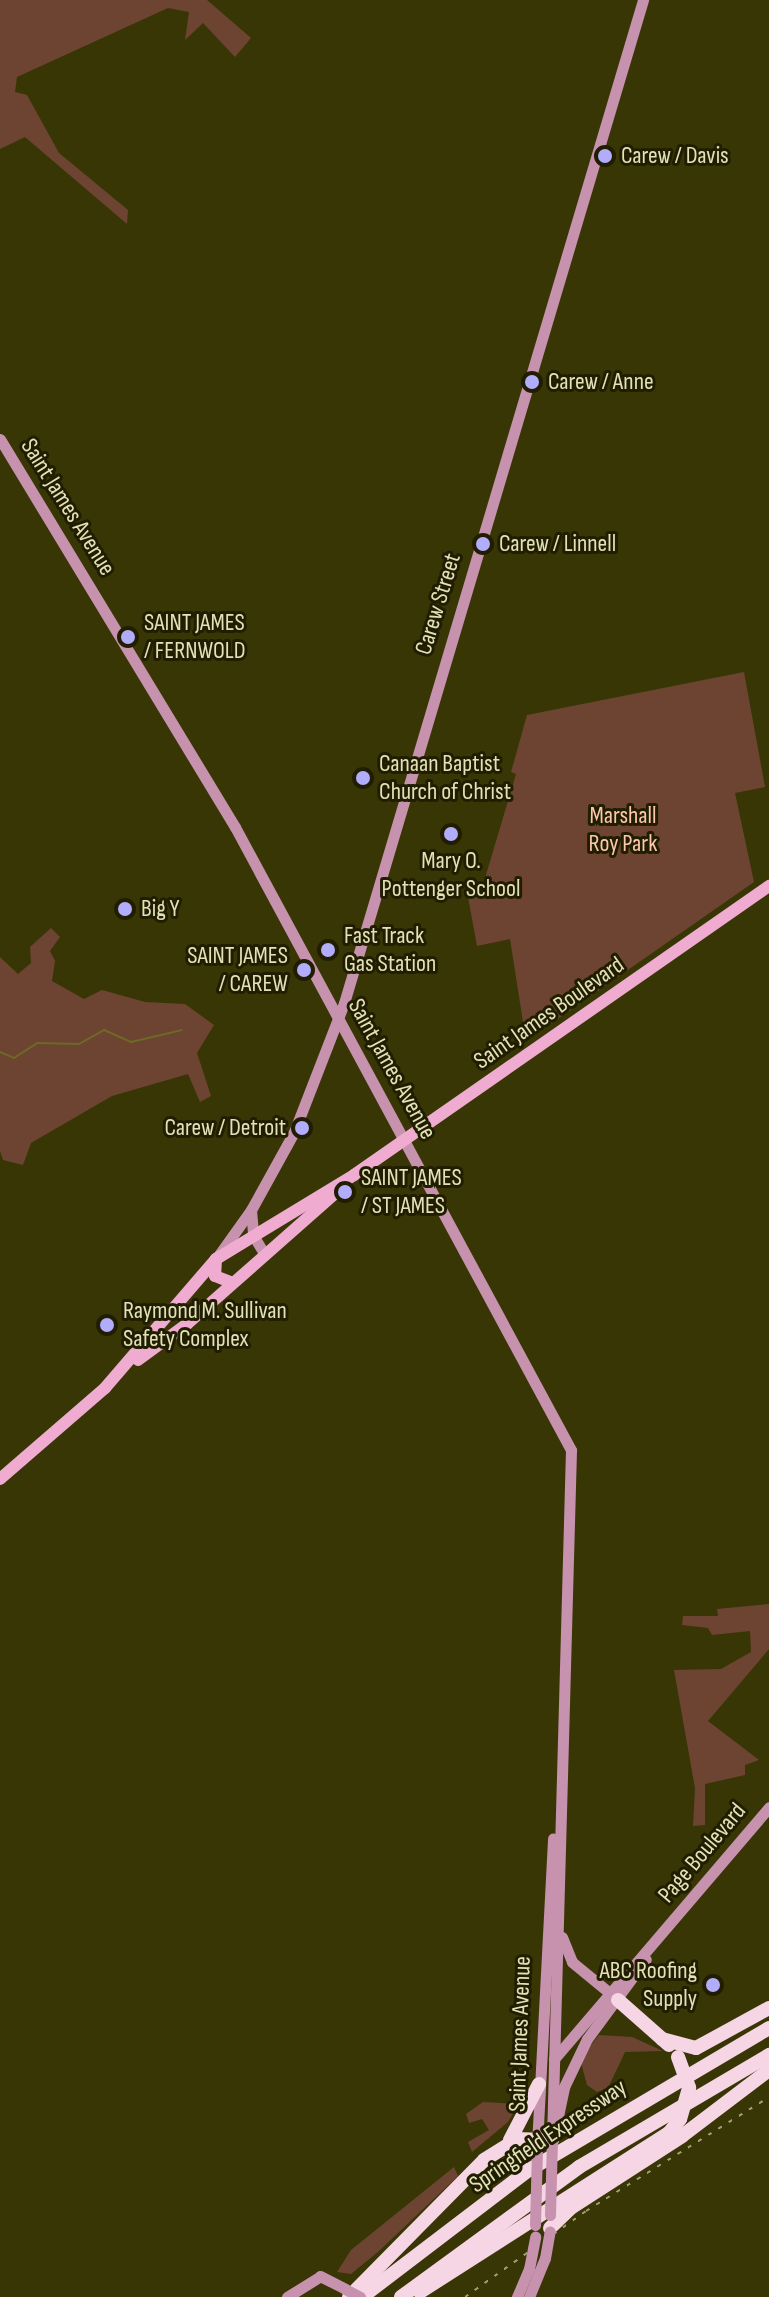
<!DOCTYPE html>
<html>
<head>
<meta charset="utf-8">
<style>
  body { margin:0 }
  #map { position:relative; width:769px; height:2297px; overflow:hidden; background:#393606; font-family:"Sofia Sans Condensed",sans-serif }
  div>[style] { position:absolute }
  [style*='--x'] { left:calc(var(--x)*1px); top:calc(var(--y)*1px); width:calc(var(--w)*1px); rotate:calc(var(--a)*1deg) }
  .green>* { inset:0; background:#6d4431 }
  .stream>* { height:2px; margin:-1px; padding:0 1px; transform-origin:1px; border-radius:1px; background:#6e6a26 }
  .secondary>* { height:11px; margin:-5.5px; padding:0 5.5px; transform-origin:5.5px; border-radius:5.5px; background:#c792ae }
  .primary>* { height:12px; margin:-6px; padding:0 6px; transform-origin:6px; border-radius:6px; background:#f0acd0 }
  .highway>* { height:14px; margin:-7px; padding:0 7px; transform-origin:7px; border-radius:7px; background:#f6d5e5 }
  .rail>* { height:2px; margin-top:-1px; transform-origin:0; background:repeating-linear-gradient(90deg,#a09e72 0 4px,transparent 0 12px) }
  .secondary-bridge>* { height:11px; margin:-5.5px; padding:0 5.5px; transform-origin:5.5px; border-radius:5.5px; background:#c792ae }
  .highway-bridge>* { height:14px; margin:-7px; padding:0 7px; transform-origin:7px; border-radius:7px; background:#f6d5e5 }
  .dots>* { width:22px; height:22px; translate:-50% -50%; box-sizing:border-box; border:4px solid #201d00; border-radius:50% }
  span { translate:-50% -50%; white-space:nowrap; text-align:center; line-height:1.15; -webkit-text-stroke:6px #201d00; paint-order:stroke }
  .poi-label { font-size:24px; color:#e2e1b8 }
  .left { translate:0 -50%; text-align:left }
  .right { translate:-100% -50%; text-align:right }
  .street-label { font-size:24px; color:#e2e1b8 }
  .park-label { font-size:24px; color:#fec7ad }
</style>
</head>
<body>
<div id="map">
  <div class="green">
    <div style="clip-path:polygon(0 0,207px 0,251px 38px,235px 57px,203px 23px,185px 40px,189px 12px,168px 8px,17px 77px,15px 92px,27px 95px,59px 153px,128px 210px,127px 224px,25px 137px,0 149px)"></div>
    <div style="clip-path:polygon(744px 672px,765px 787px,735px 793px,754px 882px,526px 1041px,510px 939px,477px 946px,468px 897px,480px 895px,516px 774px,511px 772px,527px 715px)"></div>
    <div style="clip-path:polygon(51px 928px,60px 937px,50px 951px,55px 961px,52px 981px,84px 999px,102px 990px,145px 1002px,185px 1004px,214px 1025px,197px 1053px,211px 1096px,200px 1102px,188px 1074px,112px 1096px,31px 1143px,23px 1165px,3px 1160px,0 1151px,0 957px,18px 974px,31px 963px,30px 947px)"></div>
    <div style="clip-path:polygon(769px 1604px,769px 1649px,708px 1721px,759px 1760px,745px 1765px,745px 1775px,705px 1784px,705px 1825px,693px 1826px,695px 1788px,674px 1670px,721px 1669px,751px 1652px,750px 1631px,712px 1635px,708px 1628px,682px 1625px,683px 1616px,718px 1616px,717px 1609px)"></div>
    <div style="clip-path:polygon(599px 2035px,632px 2037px,663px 2051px,625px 2052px,608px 2088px,597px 2092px,587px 2085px,580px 2059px)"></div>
    <div style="clip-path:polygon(483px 2102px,519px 2104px,508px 2122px,472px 2152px,468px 2142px,489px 2130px,482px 2119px,469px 2123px,466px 2114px)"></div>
    <div style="clip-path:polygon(454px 2167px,458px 2176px,379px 2251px,351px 2274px,337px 2272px,351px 2250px)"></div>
  </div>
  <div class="stream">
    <div style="--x:0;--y:1052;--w:15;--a:23"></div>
    <div style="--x:14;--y:1058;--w:27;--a:-33"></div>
    <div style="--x:37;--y:1043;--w:42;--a:1.4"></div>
    <div style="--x:79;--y:1044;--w:29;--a:-29"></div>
    <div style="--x:104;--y:1030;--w:30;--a:24"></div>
    <div style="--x:131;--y:1042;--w:52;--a:-13.2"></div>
  </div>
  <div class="secondary">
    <div style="--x:0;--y:439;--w:454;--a:58.8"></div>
    <div style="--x:235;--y:827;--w:708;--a:61.66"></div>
    <div style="--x:571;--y:1450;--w:690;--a:91.58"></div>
    <div style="--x:251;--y:1210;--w:25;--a:85"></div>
    <div style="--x:253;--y:1235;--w:23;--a:59"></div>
    <div style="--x:216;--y:1259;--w:60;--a:-54.5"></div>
    <div style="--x:251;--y:1210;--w:89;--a:-61.1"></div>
    <div style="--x:294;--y:1132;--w:138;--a:-68.8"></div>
    <div style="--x:344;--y:1003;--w:1047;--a:-73.4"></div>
    <div style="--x:562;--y:1937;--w:27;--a:68"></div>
    <div style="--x:572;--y:1962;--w:52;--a:39.5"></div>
    <div style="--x:554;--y:2059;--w:331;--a:-49.5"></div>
    <div style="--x:558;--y:2116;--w:30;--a:-78"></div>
    <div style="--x:564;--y:2087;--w:53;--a:-64.4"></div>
    <div style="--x:587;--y:2039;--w:99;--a:-53.6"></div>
    <div style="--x:537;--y:2145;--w:307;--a:-87"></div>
    <div style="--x:287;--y:2297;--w:39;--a:-32"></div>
    <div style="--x:320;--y:2276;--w:28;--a:27"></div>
    <div style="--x:517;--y:2297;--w:30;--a:-67"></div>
    <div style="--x:529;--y:2297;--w:42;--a:-67.7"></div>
  </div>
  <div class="primary">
    <div style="--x:216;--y:1259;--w:17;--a:93"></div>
    <div style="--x:215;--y:1276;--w:19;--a:21"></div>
    <div style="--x:138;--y:1360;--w:61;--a:-36.3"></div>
    <div style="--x:187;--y:1324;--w:201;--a:-41.4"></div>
    <div style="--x:0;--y:1479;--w:139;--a:-40.9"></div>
    <div style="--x:105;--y:1388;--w:170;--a:-49.3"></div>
    <div style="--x:216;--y:1259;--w:162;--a:-31.3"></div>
    <div style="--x:354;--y:1175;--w:506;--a:-34.85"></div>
  </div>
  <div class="highway">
    <div style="--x:618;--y:2000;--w:68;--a:41.4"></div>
    <div style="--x:662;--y:2039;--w:35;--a:15"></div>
    <div style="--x:696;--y:2048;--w:83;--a:-28.7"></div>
    <div style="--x:510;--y:2140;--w:63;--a:-62.6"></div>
    <div style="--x:550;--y:2228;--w:30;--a:-44"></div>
    <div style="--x:572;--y:2207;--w:131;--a:-32.8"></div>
    <div style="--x:682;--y:2136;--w:109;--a:-37.2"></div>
    <div style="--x:420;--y:2292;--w:295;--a:-32.6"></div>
    <div style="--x:669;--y:2133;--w:18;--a:-52"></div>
    <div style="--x:349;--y:2297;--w:192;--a:-45.4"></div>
    <div style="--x:484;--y:2160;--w:39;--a:-32"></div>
    <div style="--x:517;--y:2139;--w:35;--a:2"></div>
    <div style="--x:362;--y:2297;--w:210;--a:-37.3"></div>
    <div style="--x:529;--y:2170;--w:279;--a:-30.6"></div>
    <div style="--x:401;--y:2297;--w:220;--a:-36.1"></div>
    <div style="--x:579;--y:2167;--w:221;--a:-30.5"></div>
  </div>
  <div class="rail">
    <div style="--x:465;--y:2297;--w:148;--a:-35.4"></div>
    <div style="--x:586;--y:2211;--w:216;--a:-31.9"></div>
  </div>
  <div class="secondary-bridge">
    <div style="--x:550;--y:2215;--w:75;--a:-88.5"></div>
    <div style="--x:535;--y:2225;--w:77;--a:-88.5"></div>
    <div style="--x:545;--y:2258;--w:27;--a:-80"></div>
    <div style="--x:529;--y:2269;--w:33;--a:-79"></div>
    <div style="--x:345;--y:2289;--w:17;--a:28"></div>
  </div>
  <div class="highway-bridge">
    <div style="--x:678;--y:2057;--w:33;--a:70"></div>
    <div style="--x:689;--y:2088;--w:32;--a:106"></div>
  </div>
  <div class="dots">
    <div style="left:605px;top:156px;background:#b1adfa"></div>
    <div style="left:532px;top:382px;background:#b1adfa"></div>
    <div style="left:483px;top:544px;background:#b1adfa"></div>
    <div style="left:128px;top:637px;background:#b1adfa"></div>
    <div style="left:363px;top:778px;background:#b1adfa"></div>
    <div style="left:451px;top:834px;background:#b1adfa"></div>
    <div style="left:125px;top:909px;background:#b1adfa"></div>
    <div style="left:328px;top:950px;background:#b1adfa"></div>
    <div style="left:304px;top:970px;background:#b1adfa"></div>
    <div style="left:302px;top:1128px;background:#b1adfa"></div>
    <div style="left:345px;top:1192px;background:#b1adfa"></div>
    <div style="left:107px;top:1325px;background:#b1adfa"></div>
    <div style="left:713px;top:1985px;background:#b1adfa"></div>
  </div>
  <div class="poi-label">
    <span class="left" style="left:621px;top:156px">Carew / Davis</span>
    <span class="left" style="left:548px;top:382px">Carew / Anne</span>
    <span class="left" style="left:499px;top:544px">Carew / Linnell</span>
    <span class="left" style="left:144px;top:637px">SAINT JAMES<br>/ FERNWOLD</span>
    <span class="left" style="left:379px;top:778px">Canaan Baptist<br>Church of Christ</span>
    <span style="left:451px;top:875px">Mary O.<br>Pottenger School</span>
    <span class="left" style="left:141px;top:909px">Big Y</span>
    <span class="left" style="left:344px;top:950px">Fast Track<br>Gas Station</span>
    <span class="right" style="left:288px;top:970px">SAINT JAMES<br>/ CAREW</span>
    <span class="right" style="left:286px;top:1128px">Carew / Detroit</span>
    <span class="left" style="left:361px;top:1192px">SAINT JAMES<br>/ ST JAMES</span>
    <span class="left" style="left:123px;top:1325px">Raymond M. Sullivan<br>Safety Complex</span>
    <span class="right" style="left:697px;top:1985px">ABC Roofing<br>Supply</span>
  </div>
  <div class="street-label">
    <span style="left:68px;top:507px;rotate:58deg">Saint James Avenue</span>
    <span style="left:438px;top:604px;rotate:-73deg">Carew Street</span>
    <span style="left:549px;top:1013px;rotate:-35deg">Saint James Boulevard</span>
    <span style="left:392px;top:1069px;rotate:61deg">Saint James Avenue</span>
    <span style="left:702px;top:1853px;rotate:-50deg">Page Boulevard</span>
    <span style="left:520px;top:2034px;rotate:-88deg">Saint James Avenue</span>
    <span style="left:548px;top:2136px;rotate:-34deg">Springfield Expressway</span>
  </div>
  <div class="park-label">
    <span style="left:623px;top:830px">Marshall<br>Roy Park</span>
  </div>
</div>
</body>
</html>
